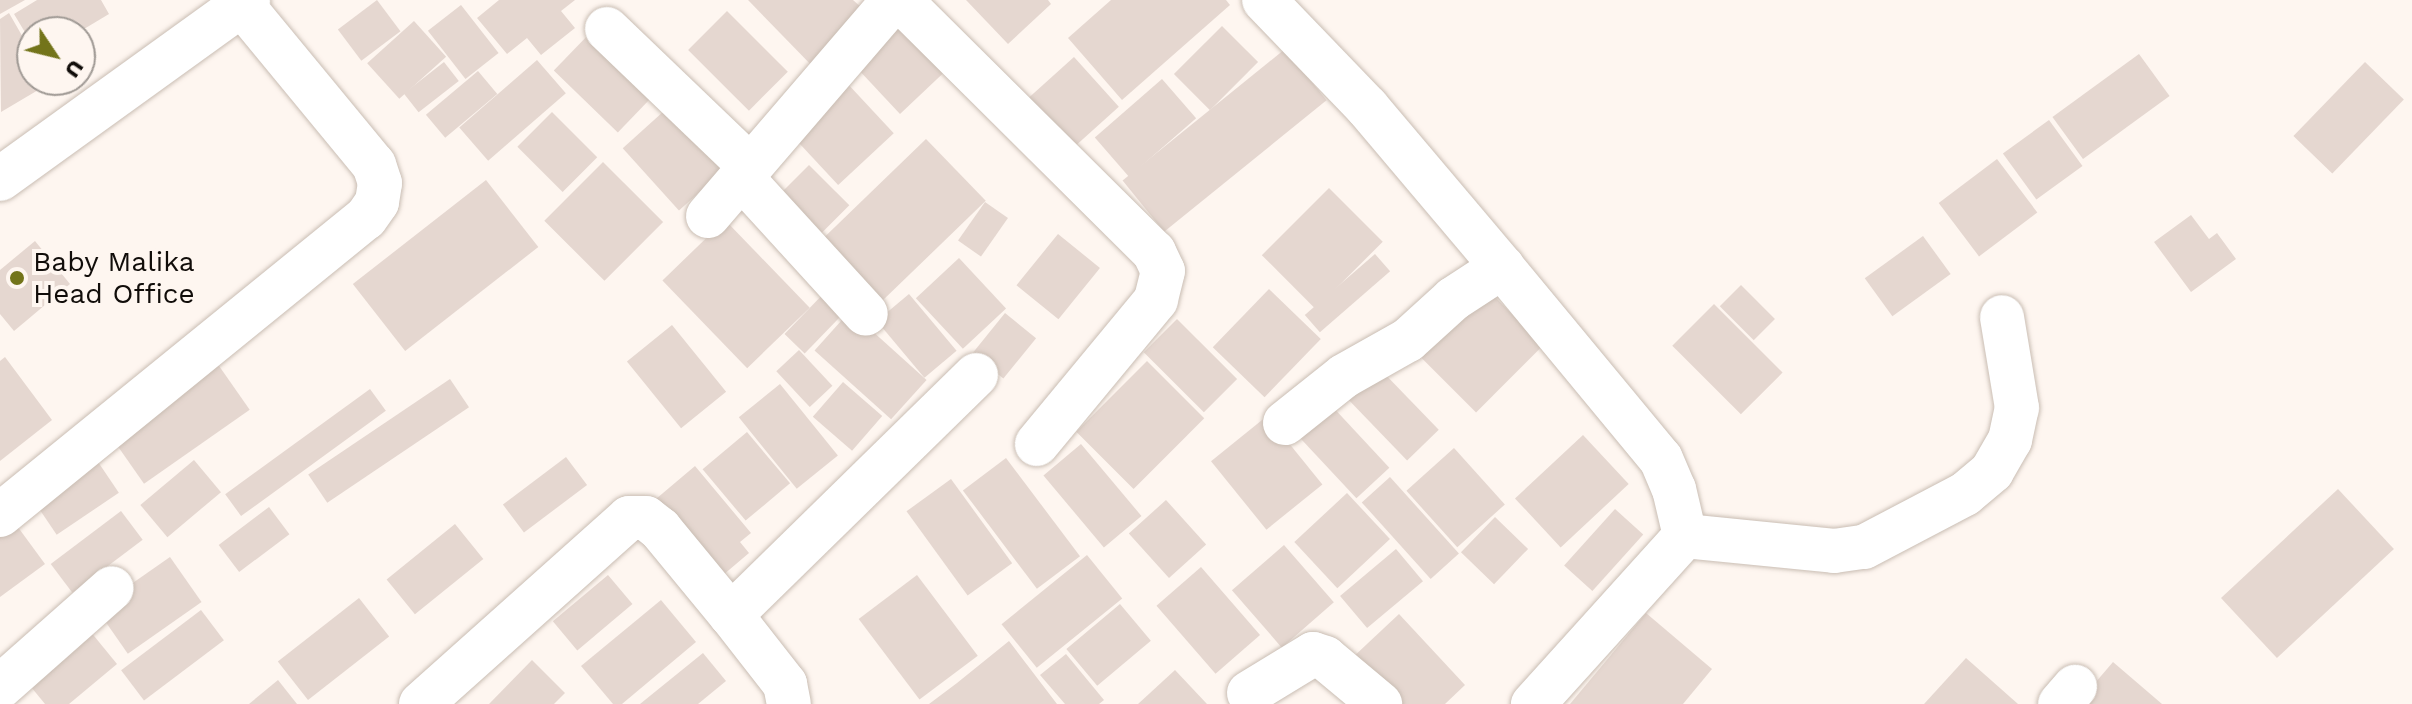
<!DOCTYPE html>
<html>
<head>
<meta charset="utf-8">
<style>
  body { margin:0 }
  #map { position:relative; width:2412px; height:704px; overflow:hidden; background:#fef6f0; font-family:"Work Sans",sans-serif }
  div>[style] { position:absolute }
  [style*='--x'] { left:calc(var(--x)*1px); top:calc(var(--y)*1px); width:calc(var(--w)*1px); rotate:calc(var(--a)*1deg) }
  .building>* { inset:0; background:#e5d7d0; transform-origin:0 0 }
  .roads { filter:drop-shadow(0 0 2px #c9bdb3) drop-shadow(0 0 2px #c9bdb3) }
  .minor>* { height:44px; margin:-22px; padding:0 22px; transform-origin:22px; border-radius:22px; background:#fff }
  .dots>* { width:22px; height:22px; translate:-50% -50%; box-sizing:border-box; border:4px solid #fef6f0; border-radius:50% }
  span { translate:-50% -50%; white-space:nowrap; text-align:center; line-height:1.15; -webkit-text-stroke:8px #fef6f0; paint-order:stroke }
  .poi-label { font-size:28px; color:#110d0a }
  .left { translate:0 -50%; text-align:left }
  .north { position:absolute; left:16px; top:16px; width:80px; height:80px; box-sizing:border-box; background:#fef6f0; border:2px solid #9f9994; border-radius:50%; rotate:125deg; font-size:22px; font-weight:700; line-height:32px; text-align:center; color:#110d0a }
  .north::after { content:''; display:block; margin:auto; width:28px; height:36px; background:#73741a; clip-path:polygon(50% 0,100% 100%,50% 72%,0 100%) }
</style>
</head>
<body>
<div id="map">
  <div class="building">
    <div style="clip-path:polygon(0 0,25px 0,0 14px)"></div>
    <div style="clip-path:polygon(37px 0,101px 0,109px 14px,79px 32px,32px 32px,32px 44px,14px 14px)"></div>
    <div style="left:377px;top:0;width:39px;height:49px;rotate:53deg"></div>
    <div style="clip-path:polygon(499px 0,575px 0,561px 11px,575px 28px,541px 55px,527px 38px,507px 54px,477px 18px)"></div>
    <div style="clip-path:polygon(748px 0,853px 0,870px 15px,818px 72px)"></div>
    <div style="clip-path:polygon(966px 0,1048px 0,1051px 4px,1008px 44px)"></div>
    <div style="clip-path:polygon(1111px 0,1226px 0,1230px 5px,1122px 100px,1068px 38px)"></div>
    <div style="left:461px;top:5px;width:61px;height:42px;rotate:52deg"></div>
    <div style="left:727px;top:11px;width:86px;height:55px;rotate:45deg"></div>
    <div style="clip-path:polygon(9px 13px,32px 53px,32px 80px,50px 83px,1px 112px,0 19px)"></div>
    <div style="clip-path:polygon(892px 18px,954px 63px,900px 114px,856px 67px)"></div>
    <div style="left:414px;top:21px;width:48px;height:63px;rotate:48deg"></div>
    <div style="left:1222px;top:26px;width:51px;height:68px;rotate:45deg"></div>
    <div style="left:592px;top:31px;width:89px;height:55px;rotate:44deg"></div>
    <div style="left:1285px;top:49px;width:66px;height:209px;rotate:51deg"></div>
    <div style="left:2139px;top:54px;width:52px;height:107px;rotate:54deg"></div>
    <div style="left:1074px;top:57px;width:67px;height:62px;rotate:48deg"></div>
    <div style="left:537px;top:60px;width:44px;height:103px;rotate:49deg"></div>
    <div style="left:444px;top:62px;width:24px;height:51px;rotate:52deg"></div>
    <div style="left:2365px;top:62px;width:54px;height:103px;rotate:44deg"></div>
    <div style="left:478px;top:71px;width:30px;height:68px;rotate:50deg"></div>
    <div style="left:1162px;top:79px;width:52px;height:89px;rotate:49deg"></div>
    <div style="left:846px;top:82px;width:70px;height:76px;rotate:47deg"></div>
    <div style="left:674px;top:102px;width:84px;height:69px;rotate:48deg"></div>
    <div style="left:552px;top:112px;width:64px;height:49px;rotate:45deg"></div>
    <div style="left:2049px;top:120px;width:57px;height:57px;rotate:54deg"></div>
    <div style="left:926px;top:139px;width:86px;height:146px;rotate:46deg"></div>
    <div style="left:1997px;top:159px;width:67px;height:73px;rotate:53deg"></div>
    <div style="left:603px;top:162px;width:85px;height:83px;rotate:45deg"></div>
    <div style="left:809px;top:165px;width:57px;height:41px;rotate:45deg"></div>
    <div style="left:486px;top:180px;width:85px;height:169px;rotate:52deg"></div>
    <div style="left:1329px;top:188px;width:76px;height:95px;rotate:45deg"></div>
    <div style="left:985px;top:202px;width:28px;height:47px;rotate:35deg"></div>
    <div style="clip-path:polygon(2191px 215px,2209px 239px,2217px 233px,2236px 259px,2191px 292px,2154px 242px)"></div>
    <div style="left:725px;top:220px;width:122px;height:87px;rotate:46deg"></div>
    <div style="left:1058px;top:234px;width:54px;height:66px;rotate:39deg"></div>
    <div style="left:1923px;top:236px;width:47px;height:72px;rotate:54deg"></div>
    <div style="clip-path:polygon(35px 241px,70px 284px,14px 331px,0 314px,0 270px)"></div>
    <div style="left:1375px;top:254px;width:23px;height:93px;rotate:49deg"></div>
    <div style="left:959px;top:258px;width:69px;height:59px;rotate:47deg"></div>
    <div style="left:1481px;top:283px;width:88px;height:95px;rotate:45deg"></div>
    <div style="left:1741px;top:285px;width:48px;height:30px;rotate:45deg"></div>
    <div style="left:829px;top:288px;width:28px;height:64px;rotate:44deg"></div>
    <div style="left:1269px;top:289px;width:72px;height:81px;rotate:44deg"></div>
    <div style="left:909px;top:294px;width:74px;height:42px;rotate:50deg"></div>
    <div style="left:1714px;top:304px;width:97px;height:59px;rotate:45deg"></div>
    <div style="left:850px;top:311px;width:103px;height:53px;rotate:42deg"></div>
    <div style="left:1005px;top:313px;width:40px;height:52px;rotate:39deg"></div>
    <div style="left:1177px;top:319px;width:85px;height:47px;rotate:45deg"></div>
    <div style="left:672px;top:325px;width:86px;height:58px;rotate:51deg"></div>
    <div style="left:799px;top:350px;width:49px;height:31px;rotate:47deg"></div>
    <div style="clip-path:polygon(5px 357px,52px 420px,0 461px,0 361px)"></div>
    <div style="left:1147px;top:361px;width:81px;height:100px;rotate:45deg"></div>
    <div style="left:217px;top:363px;width:57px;height:129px;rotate:55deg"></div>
    <div style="left:1379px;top:368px;width:86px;height:44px;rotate:46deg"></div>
    <div style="left:450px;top:379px;width:34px;height:171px;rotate:56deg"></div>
    <div style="left:843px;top:382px;width:52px;height:46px;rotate:41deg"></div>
    <div style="left:780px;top:384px;width:92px;height:53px;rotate:51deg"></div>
    <div style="left:370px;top:389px;width:27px;height:179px;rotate:54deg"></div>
    <div style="left:1330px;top:404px;width:87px;height:45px;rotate:47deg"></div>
    <div style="left:1267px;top:416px;width:88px;height:72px;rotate:51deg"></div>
    <div style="left:747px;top:432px;width:67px;height:58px;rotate:50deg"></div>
    <div style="left:1583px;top:435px;width:67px;height:93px;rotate:47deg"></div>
    <div style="left:1081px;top:444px;width:94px;height:49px;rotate:50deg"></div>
    <div style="left:1454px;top:448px;width:76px;height:64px;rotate:48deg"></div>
    <div style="left:92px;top:453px;width:48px;height:75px;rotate:56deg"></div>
    <div style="left:566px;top:457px;width:35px;height:79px;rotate:53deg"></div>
    <div style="left:1006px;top:458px;width:123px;height:54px;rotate:53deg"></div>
    <div style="left:194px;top:460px;width:42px;height:70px;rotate:50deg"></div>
    <div style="clip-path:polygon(695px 466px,751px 533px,740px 542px,749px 553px,716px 581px,650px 504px)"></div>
    <div style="left:1390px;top:477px;width:103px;height:38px;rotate:48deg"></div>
    <div style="left:951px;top:479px;width:104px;height:55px;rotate:54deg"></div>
    <div style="left:2338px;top:489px;width:82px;height:160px;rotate:47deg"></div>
    <div style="left:1347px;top:493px;width:63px;height:72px;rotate:47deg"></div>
    <div style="left:1166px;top:500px;width:60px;height:50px;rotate:48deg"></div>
    <div style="left:269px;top:507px;width:34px;height:63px;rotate:53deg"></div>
    <div style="left:1615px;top:509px;width:38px;height:76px;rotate:42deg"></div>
    <div style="left:121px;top:511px;width:36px;height:88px;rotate:53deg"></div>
    <div style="left:1495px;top:517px;width:46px;height:49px;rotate:44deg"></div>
    <div style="clip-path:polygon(12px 519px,45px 564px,0 597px,0 528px)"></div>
    <div style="left:455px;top:524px;width:45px;height:88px;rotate:51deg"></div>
    <div style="left:1284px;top:545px;width:76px;height:69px;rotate:49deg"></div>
    <div style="left:1396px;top:549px;width:42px;height:73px;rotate:50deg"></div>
    <div style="left:1087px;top:555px;width:56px;height:110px;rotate:51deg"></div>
    <div style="left:170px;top:557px;width:55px;height:90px;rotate:55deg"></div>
    <div style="left:1201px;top:567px;width:90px;height:59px;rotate:49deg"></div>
    <div style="left:608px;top:575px;width:38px;height:72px;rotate:50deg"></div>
    <div style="left:917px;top:575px;width:101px;height:73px;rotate:53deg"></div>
    <div style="left:359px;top:598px;width:49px;height:103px;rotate:52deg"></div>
    <div style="clip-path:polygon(661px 600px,696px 642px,622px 704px,613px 704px,581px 666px)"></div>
    <div style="left:1120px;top:604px;width:48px;height:70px;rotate:50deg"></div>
    <div style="left:201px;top:610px;width:38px;height:100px;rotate:53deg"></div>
    <div style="clip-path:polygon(1646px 613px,1712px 669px,1683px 704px,1570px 704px)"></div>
    <div style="clip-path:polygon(1399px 614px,1465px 685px,1445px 704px,1393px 704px,1351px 659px)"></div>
    <div style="clip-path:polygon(90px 631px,117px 664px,69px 704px,45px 704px,27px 682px)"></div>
    <div style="clip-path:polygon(1009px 641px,1057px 704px,929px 704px,957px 683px)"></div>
    <div style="clip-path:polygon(703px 653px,726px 681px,698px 704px,640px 704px)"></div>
    <div style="clip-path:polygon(1066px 654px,1104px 700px,1099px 704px,1065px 704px,1040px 675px)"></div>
    <div style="clip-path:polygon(1966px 658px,2018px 704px,1924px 704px)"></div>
    <div style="clip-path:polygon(532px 660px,565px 693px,554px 704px,489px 704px)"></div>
    <div style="clip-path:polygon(2113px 662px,2162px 704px,2077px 704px)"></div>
    <div style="clip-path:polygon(1175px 670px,1207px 704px,1138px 704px)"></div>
    <div style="clip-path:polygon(278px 680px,297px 704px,249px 704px)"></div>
  </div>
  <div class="roads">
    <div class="minor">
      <div style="--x:900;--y:0;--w:358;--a:44.8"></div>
      <div style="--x:1154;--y:252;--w:21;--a:65"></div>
      <div style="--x:1163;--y:271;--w:30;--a:104"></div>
      <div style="--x:1156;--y:300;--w:187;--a:129.6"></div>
      <div style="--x:1264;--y:0;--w:149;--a:46.1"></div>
      <div style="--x:1367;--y:107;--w:209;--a:49.8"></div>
      <div style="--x:1502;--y:267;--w:249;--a:50.4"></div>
      <div style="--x:1661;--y:459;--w:33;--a:67"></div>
      <div style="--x:1674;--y:489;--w:48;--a:76.8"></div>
      <div style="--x:1685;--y:536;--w:227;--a:132.1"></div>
      <div style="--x:607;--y:29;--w:198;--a:43.8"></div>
      <div style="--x:741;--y:177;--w:185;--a:47.6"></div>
      <div style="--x:0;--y:179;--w:306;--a:-35.8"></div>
      <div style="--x:708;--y:216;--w:285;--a:-49.3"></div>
      <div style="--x:1285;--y:423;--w:75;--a:-38.5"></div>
      <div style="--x:1344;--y:376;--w:73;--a:-29.4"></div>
      <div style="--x:1408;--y:340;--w:61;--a:-42.3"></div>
      <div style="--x:1453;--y:299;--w:59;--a:-33.1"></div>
      <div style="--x:0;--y:515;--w:471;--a:-39.1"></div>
      <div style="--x:366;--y:218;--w:19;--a:-55"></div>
      <div style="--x:377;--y:202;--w:19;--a:-81"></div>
      <div style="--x:380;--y:183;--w:19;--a:-108"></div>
      <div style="--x:374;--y:165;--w:207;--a:-129.5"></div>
      <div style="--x:1685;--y:536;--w:150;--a:5.7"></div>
      <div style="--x:1834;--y:551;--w:30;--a:-8"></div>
      <div style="--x:1864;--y:547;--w:114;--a:-27.7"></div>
      <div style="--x:1965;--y:494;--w:35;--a:-40"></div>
      <div style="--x:1992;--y:471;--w:36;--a:-60"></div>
      <div style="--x:2010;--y:440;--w:33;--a:-78"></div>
      <div style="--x:2017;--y:408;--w:92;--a:-99.4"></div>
      <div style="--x:731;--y:615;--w:88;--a:52"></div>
      <div style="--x:785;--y:684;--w:20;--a:79"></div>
      <div style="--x:0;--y:687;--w:149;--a:-41.5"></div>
      <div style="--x:1249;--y:693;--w:75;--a:-31.4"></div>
      <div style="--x:1313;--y:654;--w:13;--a:18"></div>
      <div style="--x:1325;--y:658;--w:72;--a:39.9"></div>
      <div style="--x:421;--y:704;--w:279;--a:-41.8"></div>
      <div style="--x:629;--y:518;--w:17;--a:0"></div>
      <div style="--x:646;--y:518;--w:18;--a:38"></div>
      <div style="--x:660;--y:529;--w:112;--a:50.5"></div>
      <div style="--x:731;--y:615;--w:343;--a:-44.4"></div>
      <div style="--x:2060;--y:704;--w:23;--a:-49"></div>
    </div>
  </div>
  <div class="dots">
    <div style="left:17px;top:278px;background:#73741a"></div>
  </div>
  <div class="poi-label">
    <span class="left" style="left:33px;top:278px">Baby Malika<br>Head Office</span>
  </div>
  <div class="north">U</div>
</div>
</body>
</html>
